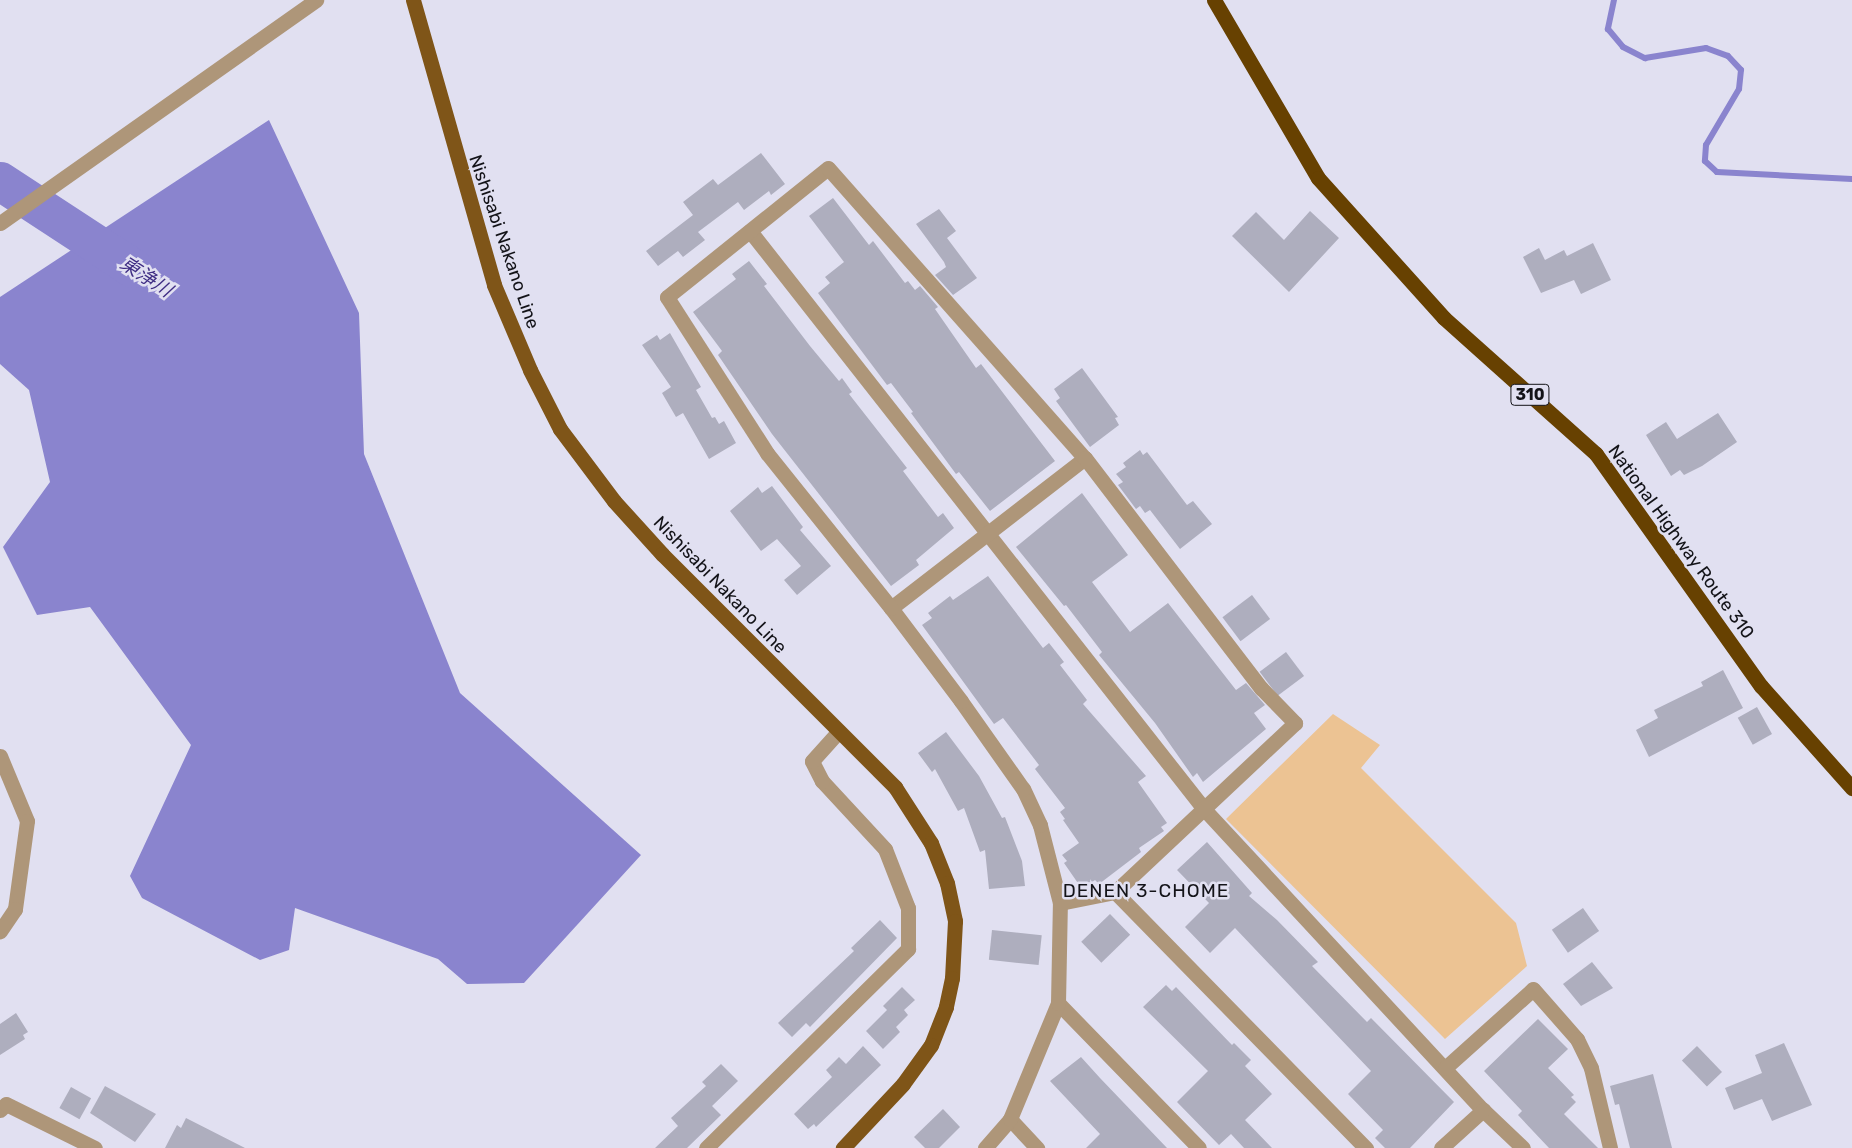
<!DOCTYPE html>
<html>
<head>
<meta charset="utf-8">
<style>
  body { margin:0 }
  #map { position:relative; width:1852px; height:1148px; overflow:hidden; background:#e1e0f1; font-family:Rubik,"Noto Sans JP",sans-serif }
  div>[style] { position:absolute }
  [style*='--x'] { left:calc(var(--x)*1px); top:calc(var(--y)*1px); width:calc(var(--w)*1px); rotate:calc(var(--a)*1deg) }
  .green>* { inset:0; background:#ecc393 }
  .water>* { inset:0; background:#8a84ce }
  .stream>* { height:6px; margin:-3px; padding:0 3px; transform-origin:3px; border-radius:3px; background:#8a84ce }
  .river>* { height:39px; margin:-19.5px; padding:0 19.5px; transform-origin:19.5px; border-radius:19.5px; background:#8a84ce }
  .building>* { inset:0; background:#aeaebe; transform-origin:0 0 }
  .minor>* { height:15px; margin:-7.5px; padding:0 7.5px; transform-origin:7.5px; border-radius:7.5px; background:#ae9679 }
  .major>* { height:15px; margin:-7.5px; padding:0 7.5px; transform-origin:7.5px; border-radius:7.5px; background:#7f5518 }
  .highway>* { height:15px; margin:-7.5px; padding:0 7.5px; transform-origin:7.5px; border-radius:7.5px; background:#674101 }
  span { translate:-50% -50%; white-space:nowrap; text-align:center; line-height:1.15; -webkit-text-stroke:5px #e1e0f1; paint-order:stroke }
  .shield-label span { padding:1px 4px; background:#e1e0f1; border:1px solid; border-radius:4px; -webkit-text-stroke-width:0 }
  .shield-label { font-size:16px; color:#131318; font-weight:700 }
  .street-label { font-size:18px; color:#131318 }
  .water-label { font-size:19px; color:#3f2d84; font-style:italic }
  .neighbourhood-label { font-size:19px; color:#131318; letter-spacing:1px }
</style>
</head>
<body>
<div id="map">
  <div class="green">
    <div style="clip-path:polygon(1333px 714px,1380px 745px,1361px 768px,1516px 923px,1527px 966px,1445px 1039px,1226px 819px)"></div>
  </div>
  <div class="water">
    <div style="clip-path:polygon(269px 120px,359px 313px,364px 454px,460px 693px,641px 855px,524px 983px,467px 984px,438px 959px,295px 908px,289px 950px,260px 960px,142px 898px,130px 876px,191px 745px,90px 607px,37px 615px,3px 547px,50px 482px,29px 390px,0 364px,0 297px)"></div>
  </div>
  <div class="stream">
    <div style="--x:1614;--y:0;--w:30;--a:102"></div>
    <div style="--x:1608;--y:29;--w:23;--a:50"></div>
    <div style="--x:1623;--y:47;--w:25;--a:27"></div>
    <div style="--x:1645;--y:58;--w:62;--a:-9.3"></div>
    <div style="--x:1706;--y:48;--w:23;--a:20"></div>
    <div style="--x:1728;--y:56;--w:19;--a:47"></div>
    <div style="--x:1741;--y:70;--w:19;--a:96"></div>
    <div style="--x:1739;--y:89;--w:65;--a:120.5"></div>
    <div style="--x:1706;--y:145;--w:16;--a:94"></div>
    <div style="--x:1705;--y:161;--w:16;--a:43"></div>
    <div style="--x:1717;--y:172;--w:135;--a:3"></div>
  </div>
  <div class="river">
    <div style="--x:0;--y:181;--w:159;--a:33.2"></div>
  </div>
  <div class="building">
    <div style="clip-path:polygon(761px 153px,785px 184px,771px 195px,769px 191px,744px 210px,738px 202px,698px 232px,705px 240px,683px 257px,678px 251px,658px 266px,646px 251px,693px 215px,683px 202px,713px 179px,718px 185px)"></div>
    <div style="clip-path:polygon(833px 198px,869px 245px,873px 241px,905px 283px,908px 281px,915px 290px,920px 286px,938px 307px,935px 309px,976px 368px,981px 364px,1055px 461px,990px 511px,959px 472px,956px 474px,911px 413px,913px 412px,891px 383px,887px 385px,818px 293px,830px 283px,825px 277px,844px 262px,809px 216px)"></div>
    <div style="clip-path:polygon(939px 209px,956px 231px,947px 238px,977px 278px,953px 295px,935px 275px,946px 267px,944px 262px,916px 224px)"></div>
    <div style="clip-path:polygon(1310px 211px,1339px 238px,1289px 292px,1232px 236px,1256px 212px,1284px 240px)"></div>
    <div style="clip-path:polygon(1593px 243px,1611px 280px,1581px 294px,1574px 280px,1541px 293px,1523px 257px,1539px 248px,1545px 260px,1564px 250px,1567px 256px)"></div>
    <div style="clip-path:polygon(749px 261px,767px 284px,764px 286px,810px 346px,839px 381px,842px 378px,852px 392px,849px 394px,907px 468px,903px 471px,938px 517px,943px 513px,954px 528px,916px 560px,919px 565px,891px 586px,772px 434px,718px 355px,722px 351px,693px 312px,736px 279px,732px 274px)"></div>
    <div style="clip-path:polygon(670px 333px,701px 387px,696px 390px,712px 418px,715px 417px,719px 424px,724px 421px,736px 443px,709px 459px,683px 413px,676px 417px,662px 393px,671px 387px,642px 345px,657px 335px,660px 340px)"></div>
    <div style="clip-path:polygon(1082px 368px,1118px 417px,1115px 418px,1119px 425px,1090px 447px,1056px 401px,1060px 398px,1054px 389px)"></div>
    <div style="clip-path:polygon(1718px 413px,1737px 442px,1702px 466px,1684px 475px,1680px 470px,1671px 476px,1646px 435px,1666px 422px,1677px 439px)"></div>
    <div style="clip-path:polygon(1140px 450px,1143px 455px,1147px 452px,1187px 505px,1193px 501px,1212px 524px,1180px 549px,1150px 510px,1145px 513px,1140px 506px,1136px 509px,1118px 485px,1123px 482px,1116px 474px,1126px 467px,1123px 463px)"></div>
    <div style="clip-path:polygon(772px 486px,803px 527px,800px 530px,831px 566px,797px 595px,784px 580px,801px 566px,777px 539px,761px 551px,730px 511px,758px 487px,762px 493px)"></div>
    <div style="clip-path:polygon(1082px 493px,1128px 555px,1092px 582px,1130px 632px,1168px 603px,1236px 690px,1246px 683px,1265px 705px,1254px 713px,1266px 729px,1203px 782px,1197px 773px,1193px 777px,1155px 723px,1099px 655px,1102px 652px,1066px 605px,1064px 606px,1016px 547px)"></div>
    <div style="clip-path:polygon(988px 576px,1043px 648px,1049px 643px,1064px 662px,1060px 665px,1087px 700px,1083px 704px,1146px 776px,1138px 782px,1167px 823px,1161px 827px,1164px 831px,1139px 848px,1141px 852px,1099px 884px,1095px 880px,1082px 889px,1064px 863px,1067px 861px,1062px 855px,1079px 843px,1063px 820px,1065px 819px,1060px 812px,1065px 808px,1035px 769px,1039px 765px,1003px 718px,994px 724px,922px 625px,932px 618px,928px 613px,950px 596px,953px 600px)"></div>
    <div style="left:1252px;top:595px;width:30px;height:37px;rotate:53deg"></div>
    <div style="left:1286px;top:652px;width:30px;height:33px;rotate:53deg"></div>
    <div style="clip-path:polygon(1723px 670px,1743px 708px,1649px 757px,1636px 730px,1658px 718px,1654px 710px,1703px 686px,1701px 682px)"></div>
    <div style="left:1757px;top:707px;width:31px;height:22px;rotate:61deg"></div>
    <div style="clip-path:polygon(946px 732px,979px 776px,1002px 818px,1005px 817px,1022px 861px,1025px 886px,989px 889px,985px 850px,980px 852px,964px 808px,958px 811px,935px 769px,932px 772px,918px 753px)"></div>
    <div style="clip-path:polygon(1207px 842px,1252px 893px,1249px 896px,1277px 920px,1318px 962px,1312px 966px,1367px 1022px,1371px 1018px,1454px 1102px,1410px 1148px,1385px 1148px,1375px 1138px,1383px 1130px,1348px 1094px,1371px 1071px,1235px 928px,1210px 953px,1185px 927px,1209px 903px,1177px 870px)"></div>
    <div style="left:1583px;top:908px;width:28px;height:38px;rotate:55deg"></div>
    <div style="left:1110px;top:914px;width:29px;height:40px;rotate:46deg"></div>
    <div style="clip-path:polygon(880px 920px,897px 938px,810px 1027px,806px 1023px,792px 1037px,778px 1023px,854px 951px,851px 948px)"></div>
    <div style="left:992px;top:930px;width:50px;height:30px;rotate:6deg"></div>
    <div style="clip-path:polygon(1592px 962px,1613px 988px,1581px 1006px,1563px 984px)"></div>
    <div style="clip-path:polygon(1166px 985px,1172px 991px,1176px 987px,1232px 1045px,1234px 1043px,1251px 1060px,1245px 1066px,1272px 1094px,1245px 1120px,1272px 1148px,1244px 1148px,1231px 1134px,1219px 1145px,1177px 1102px,1208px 1071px,1143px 1007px)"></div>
    <div style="clip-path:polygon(902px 987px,915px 1000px,904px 1010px,908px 1015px,896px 1027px,900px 1032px,883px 1049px,866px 1031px,887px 1010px,883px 1006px)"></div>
    <div style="clip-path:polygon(16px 1013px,28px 1032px,23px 1035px,25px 1039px,0 1055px,0 1024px)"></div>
    <div style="clip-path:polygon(1538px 1019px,1568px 1049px,1548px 1068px,1574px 1095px,1571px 1097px,1576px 1102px,1564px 1114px,1598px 1148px,1549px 1148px,1518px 1115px,1522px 1111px,1484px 1071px)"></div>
    <div style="clip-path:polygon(1784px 1043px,1812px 1105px,1772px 1121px,1762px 1099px,1734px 1110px,1725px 1088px,1762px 1073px,1755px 1055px)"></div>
    <div style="clip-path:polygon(863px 1046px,881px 1065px,816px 1127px,814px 1124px,808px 1129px,794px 1114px,832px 1077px,826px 1070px,839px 1057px,846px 1064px)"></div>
    <div style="left:1697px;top:1046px;width:36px;height:21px;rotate:46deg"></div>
    <div style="clip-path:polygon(1081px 1057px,1100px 1078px,1167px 1148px,1086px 1148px,1100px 1134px,1050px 1081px)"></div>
    <div style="clip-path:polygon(721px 1064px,738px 1081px,712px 1106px,721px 1115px,687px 1148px,655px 1148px,678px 1126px,671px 1118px,706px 1086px,702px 1082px)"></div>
    <div style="clip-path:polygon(1653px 1074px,1672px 1148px,1630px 1148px,1619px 1104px,1615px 1105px,1610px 1086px)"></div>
    <div style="clip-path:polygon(105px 1086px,156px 1114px,135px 1142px,90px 1113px)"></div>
    <div style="left:71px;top:1087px;width:23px;height:24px;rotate:29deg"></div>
    <div style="clip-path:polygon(943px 1109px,960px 1127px,939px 1148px,925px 1148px,914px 1137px)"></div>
    <div style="clip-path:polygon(186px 1118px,245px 1148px,165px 1148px,177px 1125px,181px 1128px)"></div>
  </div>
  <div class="minor">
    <div style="--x:0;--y:223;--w:387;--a:-35.2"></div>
    <div style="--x:750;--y:231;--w:735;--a:51.85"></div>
    <div style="--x:1204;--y:809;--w:410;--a:47.2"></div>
    <div style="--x:1483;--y:1110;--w:55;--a:43.5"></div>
    <div style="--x:891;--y:608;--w:245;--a:-37.7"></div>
    <div style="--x:0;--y:756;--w:70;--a:67.4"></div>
    <div style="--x:27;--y:821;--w:89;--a:97.8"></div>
    <div style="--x:15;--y:909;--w:27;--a:124"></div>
    <div style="--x:1115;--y:892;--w:359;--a:45.6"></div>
    <div style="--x:1058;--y:1003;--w:202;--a:45.8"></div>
    <div style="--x:1445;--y:1068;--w:118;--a:-41.9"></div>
    <div style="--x:1533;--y:989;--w:67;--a:48.7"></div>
    <div style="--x:1577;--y:1039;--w:32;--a:64"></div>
    <div style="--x:1591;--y:1068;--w:82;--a:76.6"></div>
    <div style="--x:0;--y:1110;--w:8;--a:-45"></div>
    <div style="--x:6;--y:1104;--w:99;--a:26.3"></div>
    <div style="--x:1010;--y:1119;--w:40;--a:47"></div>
    <div style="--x:706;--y:1148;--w:284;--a:-44.6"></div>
    <div style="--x:908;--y:949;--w:41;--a:-90"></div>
    <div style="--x:908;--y:908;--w:63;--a:-111.3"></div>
    <div style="--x:885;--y:849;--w:93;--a:-132.8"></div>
    <div style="--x:822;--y:781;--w:22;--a:-117"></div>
    <div style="--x:812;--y:761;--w:40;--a:-48"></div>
    <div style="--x:985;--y:1148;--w:38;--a:-49"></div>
    <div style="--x:1010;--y:1119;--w:126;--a:-67.5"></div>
    <div style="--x:1058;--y:1003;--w:100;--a:-88.9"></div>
    <div style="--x:1060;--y:903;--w:81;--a:-104.4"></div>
    <div style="--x:1040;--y:825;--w:40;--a:-115"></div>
    <div style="--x:1023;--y:789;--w:108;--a:-125.2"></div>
    <div style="--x:961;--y:701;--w:116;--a:-127"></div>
    <div style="--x:891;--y:608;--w:198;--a:-128.7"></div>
    <div style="--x:767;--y:453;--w:185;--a:-122.7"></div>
    <div style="--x:667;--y:297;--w:206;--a:-38.7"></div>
    <div style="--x:828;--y:168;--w:387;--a:48.5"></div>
    <div style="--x:1085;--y:458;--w:290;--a:52.6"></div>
    <div style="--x:1261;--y:688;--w:49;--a:45.8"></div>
    <div style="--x:1295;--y:723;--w:247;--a:136.8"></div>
    <div style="--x:1115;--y:892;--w:56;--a:168.7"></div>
    <div style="--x:1441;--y:1148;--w:57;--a:-42.1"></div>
  </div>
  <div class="major">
    <div style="--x:413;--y:0;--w:296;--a:74.1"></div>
    <div style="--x:494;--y:285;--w:92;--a:67"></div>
    <div style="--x:530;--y:370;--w:66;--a:63"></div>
    <div style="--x:560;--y:429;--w:90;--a:53.1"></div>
    <div style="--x:614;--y:501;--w:72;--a:47.8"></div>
    <div style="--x:662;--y:554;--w:330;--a:45"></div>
    <div style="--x:895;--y:787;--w:67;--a:57.3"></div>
    <div style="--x:931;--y:843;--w:43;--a:68.2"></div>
    <div style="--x:947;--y:883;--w:39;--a:78"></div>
    <div style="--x:955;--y:921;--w:57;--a:93"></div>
    <div style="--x:952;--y:978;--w:30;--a:102"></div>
    <div style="--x:946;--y:1007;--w:41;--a:111.5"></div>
    <div style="--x:931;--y:1045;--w:48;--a:125.7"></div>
    <div style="--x:903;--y:1084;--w:88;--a:133.2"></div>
  </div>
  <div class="highway">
    <div style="--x:1214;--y:0;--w:206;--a:59.7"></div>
    <div style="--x:1318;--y:178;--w:188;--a:48"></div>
    <div style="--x:1444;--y:318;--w:204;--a:41.8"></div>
    <div style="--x:1596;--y:454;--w:285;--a:54.6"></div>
    <div style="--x:1761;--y:686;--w:137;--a:48.3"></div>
  </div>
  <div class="shield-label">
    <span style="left:1530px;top:395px">310</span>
  </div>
  <div class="street-label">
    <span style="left:504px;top:242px;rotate:71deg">Nishisabi Nakano Line</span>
    <span style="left:1681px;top:542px;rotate:54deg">National Highway Route 310</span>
    <span style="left:720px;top:585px;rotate:46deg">Nishisabi Nakano Line</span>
  </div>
  <div class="water-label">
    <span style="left:146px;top:277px;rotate:33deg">東浄川</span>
  </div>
  <div class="neighbourhood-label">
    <span style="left:1146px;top:891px">DENEN 3-CHOME</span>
  </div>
</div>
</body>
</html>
